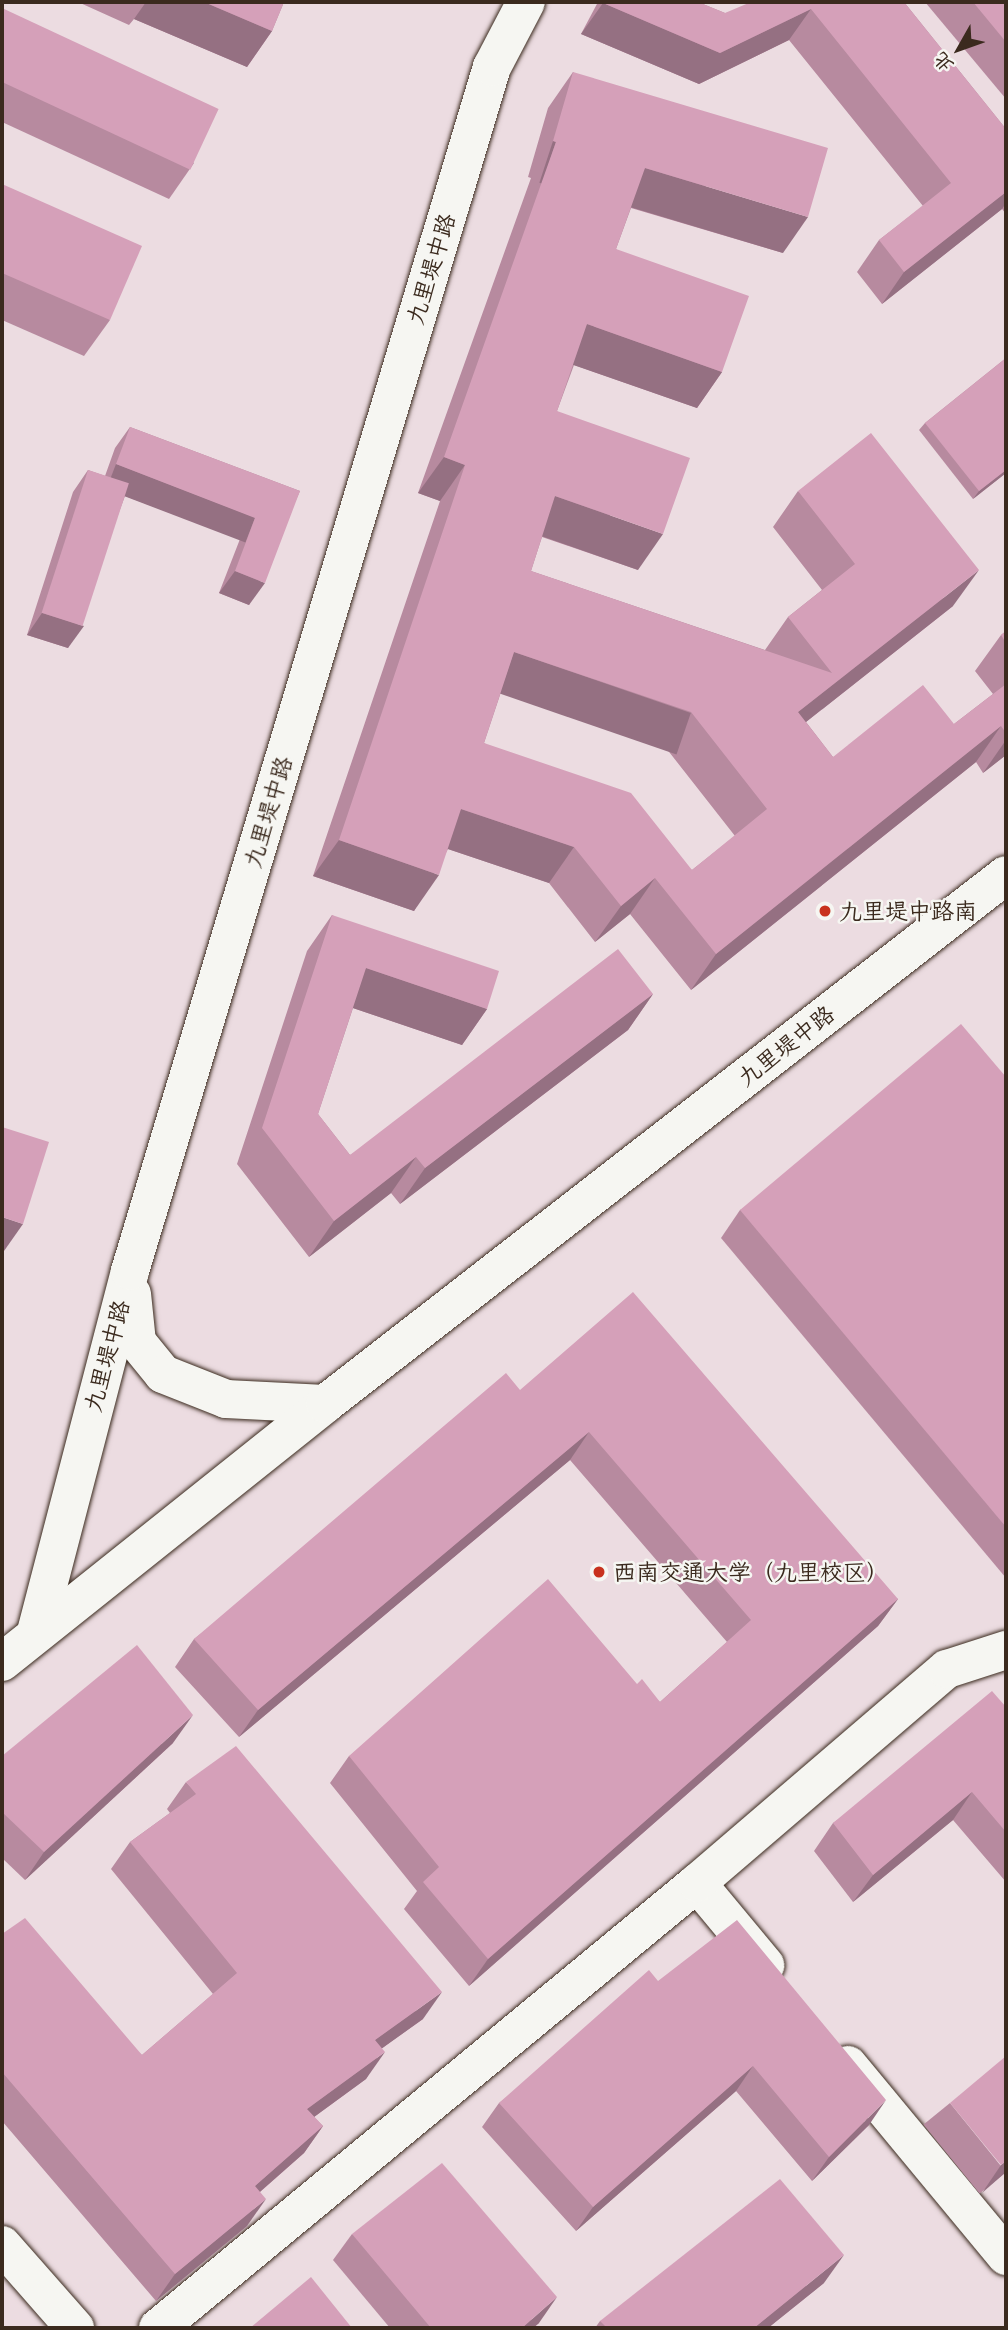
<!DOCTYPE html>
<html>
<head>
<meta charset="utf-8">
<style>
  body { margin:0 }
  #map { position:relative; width:1008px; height:2330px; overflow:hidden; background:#ecdce1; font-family:Delius,"LXGW WenKai TC",sans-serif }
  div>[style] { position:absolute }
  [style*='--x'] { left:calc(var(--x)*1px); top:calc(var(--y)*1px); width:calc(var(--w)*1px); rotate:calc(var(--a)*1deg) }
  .roads { filter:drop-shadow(0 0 2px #3b2a1e) drop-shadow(0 0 2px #3b2a1e) }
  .minor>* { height:38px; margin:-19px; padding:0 19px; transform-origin:19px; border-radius:19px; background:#f6f6f2 }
  .wall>* { inset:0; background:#b78a9f; transform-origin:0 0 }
  .shaded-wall>* { inset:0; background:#957082; transform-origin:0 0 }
  .building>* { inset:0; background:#d5a0b9; transform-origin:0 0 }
  .dots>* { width:19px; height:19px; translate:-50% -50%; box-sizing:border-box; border:4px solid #f6f6f2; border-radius:50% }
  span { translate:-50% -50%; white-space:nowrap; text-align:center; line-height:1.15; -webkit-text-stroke:5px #f6f6f2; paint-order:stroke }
  .street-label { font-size:23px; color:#3b2a1e }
  .poi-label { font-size:23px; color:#3b2a1e }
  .left { translate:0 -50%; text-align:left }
  .frame { position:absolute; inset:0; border:4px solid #3b2a1e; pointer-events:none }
  .north { position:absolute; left:924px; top:14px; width:70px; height:70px; -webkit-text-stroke:5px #f6f6f2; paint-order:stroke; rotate:230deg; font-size:19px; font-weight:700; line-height:28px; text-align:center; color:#3b2a1e }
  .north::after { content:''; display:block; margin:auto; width:24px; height:32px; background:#3b2a1e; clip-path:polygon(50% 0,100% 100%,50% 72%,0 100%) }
</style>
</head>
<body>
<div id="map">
  <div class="roads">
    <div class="minor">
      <div style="--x:132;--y:1294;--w:48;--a:84.1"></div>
      <div style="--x:137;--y:1342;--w:41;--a:50.9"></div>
      <div style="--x:163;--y:1374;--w:68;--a:21.6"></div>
      <div style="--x:226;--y:1399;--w:99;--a:2.9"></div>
      <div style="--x:36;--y:1632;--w:373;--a:-75.4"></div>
      <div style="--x:130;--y:1271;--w:1257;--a:-73.27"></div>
      <div style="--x:492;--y:67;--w:73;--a:-62.4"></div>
      <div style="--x:2;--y:1662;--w:413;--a:-38.6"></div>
      <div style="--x:325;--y:1404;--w:862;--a:-37.84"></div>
      <div style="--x:697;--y:1883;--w:107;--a:50.3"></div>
      <div style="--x:848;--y:2065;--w:248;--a:50.4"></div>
      <div style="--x:2;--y:2245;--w:111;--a:48.7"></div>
      <div style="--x:158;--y:2328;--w:699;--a:-39.54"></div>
      <div style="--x:697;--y:1883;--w:329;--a:-40.6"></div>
      <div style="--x:947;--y:1669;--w:62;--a:-17.9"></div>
    </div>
  </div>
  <div class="wall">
    <div style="clip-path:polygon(78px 2px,284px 2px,272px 31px,247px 67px,134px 19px,129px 25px)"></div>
    <div style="clip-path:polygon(598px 2px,698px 2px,725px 13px,904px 2px,1006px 129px,1006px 214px,1002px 209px,882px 304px,857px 272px,879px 240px,923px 206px,789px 40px,699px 84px,581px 34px)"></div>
    <div style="clip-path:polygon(925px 2px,1006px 2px,1006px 99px)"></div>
    <div style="clip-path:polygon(2px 8px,194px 163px,169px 199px,2px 122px)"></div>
    <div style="clip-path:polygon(evenodd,573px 72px,783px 253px,631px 208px,616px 249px,722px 372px,697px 408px,574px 365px,557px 411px,638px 570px,542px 537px,531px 571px,765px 650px,788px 617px,822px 590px,773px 527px,798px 491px,953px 606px,806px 722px,833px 757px,954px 724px,993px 694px,975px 671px,1001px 635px,1006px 631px,1006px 755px,983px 773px,976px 762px,691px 990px,630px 914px,595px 942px,549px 883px,448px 849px,414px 911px,313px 876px,440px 501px,418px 493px,531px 178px,528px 177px,548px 108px,573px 72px,501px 692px,666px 748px,735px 836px,692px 870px,484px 743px,501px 692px)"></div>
    <div style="clip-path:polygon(2px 184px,110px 320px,84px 356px,2px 320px)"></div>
    <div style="clip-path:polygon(1006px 358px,1006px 473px,973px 499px,919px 430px,925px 423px)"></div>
    <div style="clip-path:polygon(130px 427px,300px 491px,249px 605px,219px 593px,240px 539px,125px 496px,68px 648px,27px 635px,73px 492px,88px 470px,105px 476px,115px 448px)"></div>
    <div style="clip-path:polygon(332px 915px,487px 1009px,462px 1045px,353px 1008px,318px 1114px,350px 1155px,653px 994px,628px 1030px,400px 1204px,391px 1193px,309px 1257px,237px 1164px,307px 951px)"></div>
    <div style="clip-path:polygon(1006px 1077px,1006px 1578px,721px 1238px,740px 1210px)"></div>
    <div style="clip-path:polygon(520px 1390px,898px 1599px,878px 1626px,469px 1986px,404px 1909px,417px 1891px,330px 1783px,349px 1756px,637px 1684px,660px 1702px,727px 1642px,570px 1460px,239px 1737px,175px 1667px,194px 1639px)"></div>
    <div style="clip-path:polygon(1006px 1707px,1006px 1882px,953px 1820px,853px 1902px,814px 1851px,833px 1823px)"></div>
    <div style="clip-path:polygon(173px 1743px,25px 1880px,2px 1858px,2px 1756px)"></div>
    <div style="clip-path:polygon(186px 1782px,423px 2019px,382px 2048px,366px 2079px,314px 2117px,323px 2126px,304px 2153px,260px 2192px,247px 2226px,156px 2301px,2px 2121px,2px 1934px,142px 2055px,213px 1994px,111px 1869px,130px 1842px,170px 1813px,167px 1809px)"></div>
    <div style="clip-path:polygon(658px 1981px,869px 2125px,812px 2181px,736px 2091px,576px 2231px,482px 2127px,499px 2103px)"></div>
    <div style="left:950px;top:2103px;width:89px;height:34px;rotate:51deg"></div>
    <div style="clip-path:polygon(352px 2234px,539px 2323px,533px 2328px,390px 2328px,333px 2260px)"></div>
    <div style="clip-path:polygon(824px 2283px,768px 2328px,595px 2328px,600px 2321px)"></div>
  </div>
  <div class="shaded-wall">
    <div style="clip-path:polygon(146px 2px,204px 2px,272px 31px,247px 67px,134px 19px)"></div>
    <div style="clip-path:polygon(603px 3px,720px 53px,811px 9px,789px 40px,699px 84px,581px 34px)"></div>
    <div style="left:553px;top:141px;width:3px;height:44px;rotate:18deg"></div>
    <div style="clip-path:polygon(645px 168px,808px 217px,783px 253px,620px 204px)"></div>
    <div style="clip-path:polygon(1006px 192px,1006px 203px,1002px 209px,882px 304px,904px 272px)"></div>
    <div style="clip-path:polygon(587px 324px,722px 372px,697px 408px,562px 361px)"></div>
    <div style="clip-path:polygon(444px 457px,465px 465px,440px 501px,418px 493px)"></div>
    <div style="left:116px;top:464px;width:149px;height:27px;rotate:21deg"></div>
    <div style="clip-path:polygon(1006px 470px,1006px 473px,973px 499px,979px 491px)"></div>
    <div style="clip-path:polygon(555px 496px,663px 534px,638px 570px,530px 532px)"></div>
    <div style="clip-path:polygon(979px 570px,953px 606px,773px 748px,798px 712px)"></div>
    <div style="clip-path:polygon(235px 571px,265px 583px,249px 605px,219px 593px)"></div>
    <div style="clip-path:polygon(42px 613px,84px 626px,68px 648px,27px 635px)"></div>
    <div style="left:514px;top:652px;width:187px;height:44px;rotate:19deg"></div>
    <div style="clip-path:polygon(1001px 726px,976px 762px,691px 990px,716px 954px)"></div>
    <div style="clip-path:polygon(1006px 740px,1006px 755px,983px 773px)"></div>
    <div style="clip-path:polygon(461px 809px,574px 847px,549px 883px,436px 845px)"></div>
    <div style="clip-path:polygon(339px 840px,439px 875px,414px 911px,313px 876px)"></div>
    <div style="clip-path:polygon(655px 878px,630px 914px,595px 942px,621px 906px)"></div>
    <div style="clip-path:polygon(366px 968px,487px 1009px,462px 1045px,341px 1004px)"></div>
    <div style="clip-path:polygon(653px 994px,628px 1030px,400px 1204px,425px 1168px)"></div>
    <div style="clip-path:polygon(416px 1157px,391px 1193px,309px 1257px,334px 1221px)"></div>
    <div style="clip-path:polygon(2px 1217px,23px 1224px,4px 1251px,2px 1251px)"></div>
    <div style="clip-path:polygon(589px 1432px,570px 1460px,239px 1737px,258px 1710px)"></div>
    <div style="clip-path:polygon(898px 1599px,878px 1626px,469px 1986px,488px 1959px)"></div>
    <div style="clip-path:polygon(193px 1715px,173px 1743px,25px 1880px,44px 1852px)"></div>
    <div style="clip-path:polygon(972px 1792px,953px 1820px,853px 1902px,873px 1875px)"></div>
    <div style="clip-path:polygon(442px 1992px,423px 2019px,356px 2067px,375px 2040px)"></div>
    <div style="clip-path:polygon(385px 2052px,366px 2079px,288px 2136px,307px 2109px)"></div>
    <div style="clip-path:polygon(753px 2066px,736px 2091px,576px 2231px,593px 2207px)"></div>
    <div style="clip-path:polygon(886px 2100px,869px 2125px,812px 2181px,829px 2157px)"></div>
    <div style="clip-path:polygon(323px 2126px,304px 2153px,236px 2213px,255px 2186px)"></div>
    <div style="clip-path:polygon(1006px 2161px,1006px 2172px,982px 2193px,1001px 2165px)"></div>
    <div style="clip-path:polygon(266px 2199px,247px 2226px,156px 2301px,175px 2274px)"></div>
    <div style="clip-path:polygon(844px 2255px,824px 2283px,768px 2328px,754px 2328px)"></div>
    <div style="clip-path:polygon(557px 2297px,539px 2323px,533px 2328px,522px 2328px)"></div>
  </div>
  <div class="building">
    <div style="clip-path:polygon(204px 2px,284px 2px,272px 31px)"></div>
    <div style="clip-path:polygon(603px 2px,698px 2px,725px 13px,751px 2px,904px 2px,1006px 129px,1006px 192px,904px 272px,879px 240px,951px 183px,811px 9px,720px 53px,603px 3px)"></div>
    <div style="clip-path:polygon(973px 2px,1006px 2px,1006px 42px)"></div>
    <div style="left:2px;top:8px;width:239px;height:67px;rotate:25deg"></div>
    <div style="clip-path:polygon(evenodd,573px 72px,828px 148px,808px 217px,645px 168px,616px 249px,749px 296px,722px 372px,587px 324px,557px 411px,690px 458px,663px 534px,555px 496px,531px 571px,832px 673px,788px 617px,855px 564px,798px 491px,871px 433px,979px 570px,798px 712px,833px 757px,923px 685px,954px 724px,1006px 684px,1006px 733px,1001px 726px,716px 954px,655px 878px,621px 906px,574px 847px,461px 809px,439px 875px,339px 840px,465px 465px,444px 457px,556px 142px,553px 141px,573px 72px,514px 652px,691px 712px,767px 809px,692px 870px,631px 793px,484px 743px,514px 652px)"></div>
    <div style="clip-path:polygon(2px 184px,142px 246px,110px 320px,2px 273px)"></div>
    <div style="clip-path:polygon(1006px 358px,1006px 470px,979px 491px,925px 423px)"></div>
    <div style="clip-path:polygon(130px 427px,300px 491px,265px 583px,235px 571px,255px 518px,116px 464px)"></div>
    <div style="left:88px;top:470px;width:43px;height:150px;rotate:18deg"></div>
    <div style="clip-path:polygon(1006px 631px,1006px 643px,1001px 635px)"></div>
    <div style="clip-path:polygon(332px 915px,499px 971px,487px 1009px,366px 968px,318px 1114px,350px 1155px,618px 949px,653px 994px,425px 1168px,416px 1157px,334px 1221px,262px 1128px)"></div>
    <div style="clip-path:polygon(961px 1024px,1006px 1077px,1006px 1527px,740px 1210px)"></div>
    <div style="clip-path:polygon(2px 1127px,49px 1142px,23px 1224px,2px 1217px)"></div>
    <div style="clip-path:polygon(633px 1292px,898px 1599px,488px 1959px,423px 1882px,439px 1867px,349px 1756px,548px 1579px,637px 1684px,642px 1679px,660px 1702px,751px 1620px,589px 1432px,258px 1710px,194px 1639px,506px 1373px,520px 1390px)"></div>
    <div style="clip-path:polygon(137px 1645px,193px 1715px,44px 1852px,2px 1812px,2px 1756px)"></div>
    <div style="clip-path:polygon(992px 1691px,1006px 1707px,1006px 1832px,972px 1792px,873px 1875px,833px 1823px)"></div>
    <div style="clip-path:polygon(236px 1746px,442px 1992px,375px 2040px,385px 2052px,307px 2109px,323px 2126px,255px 2186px,266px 2199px,175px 2274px,2px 2072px,2px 1934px,25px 1918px,142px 2055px,237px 1973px,130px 1842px,196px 1794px,186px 1782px)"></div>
    <div style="clip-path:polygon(737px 1920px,886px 2100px,829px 2157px,753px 2066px,593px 2207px,499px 2103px,649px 1970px,658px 1981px)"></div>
    <div style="clip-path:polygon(1006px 2056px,1006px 2161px,1001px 2165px,950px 2103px)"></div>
    <div style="clip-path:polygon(442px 2163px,557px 2297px,522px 2328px,431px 2328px,352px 2234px)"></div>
    <div style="clip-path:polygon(780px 2179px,844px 2255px,754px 2328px,607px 2328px,600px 2321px)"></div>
    <div style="clip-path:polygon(311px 2277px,352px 2328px,250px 2328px)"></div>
  </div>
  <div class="dots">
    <div style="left:825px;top:911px;background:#c8321e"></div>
    <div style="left:599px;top:1572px;background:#c8321e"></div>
  </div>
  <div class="street-label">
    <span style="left:431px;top:269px;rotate:-73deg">九里堤中路</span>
    <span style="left:268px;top:812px;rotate:-73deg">九里堤中路</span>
    <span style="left:786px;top:1046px;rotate:-38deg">九里堤中路</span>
    <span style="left:107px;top:1356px;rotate:-75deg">九里堤中路</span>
  </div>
  <div class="poi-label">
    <span class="left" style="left:839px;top:911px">九里堤中路南</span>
    <span class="left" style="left:613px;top:1572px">西南交通大学（九里校区）</span>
  </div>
  <div class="frame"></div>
  <div class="north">北</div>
</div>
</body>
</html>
